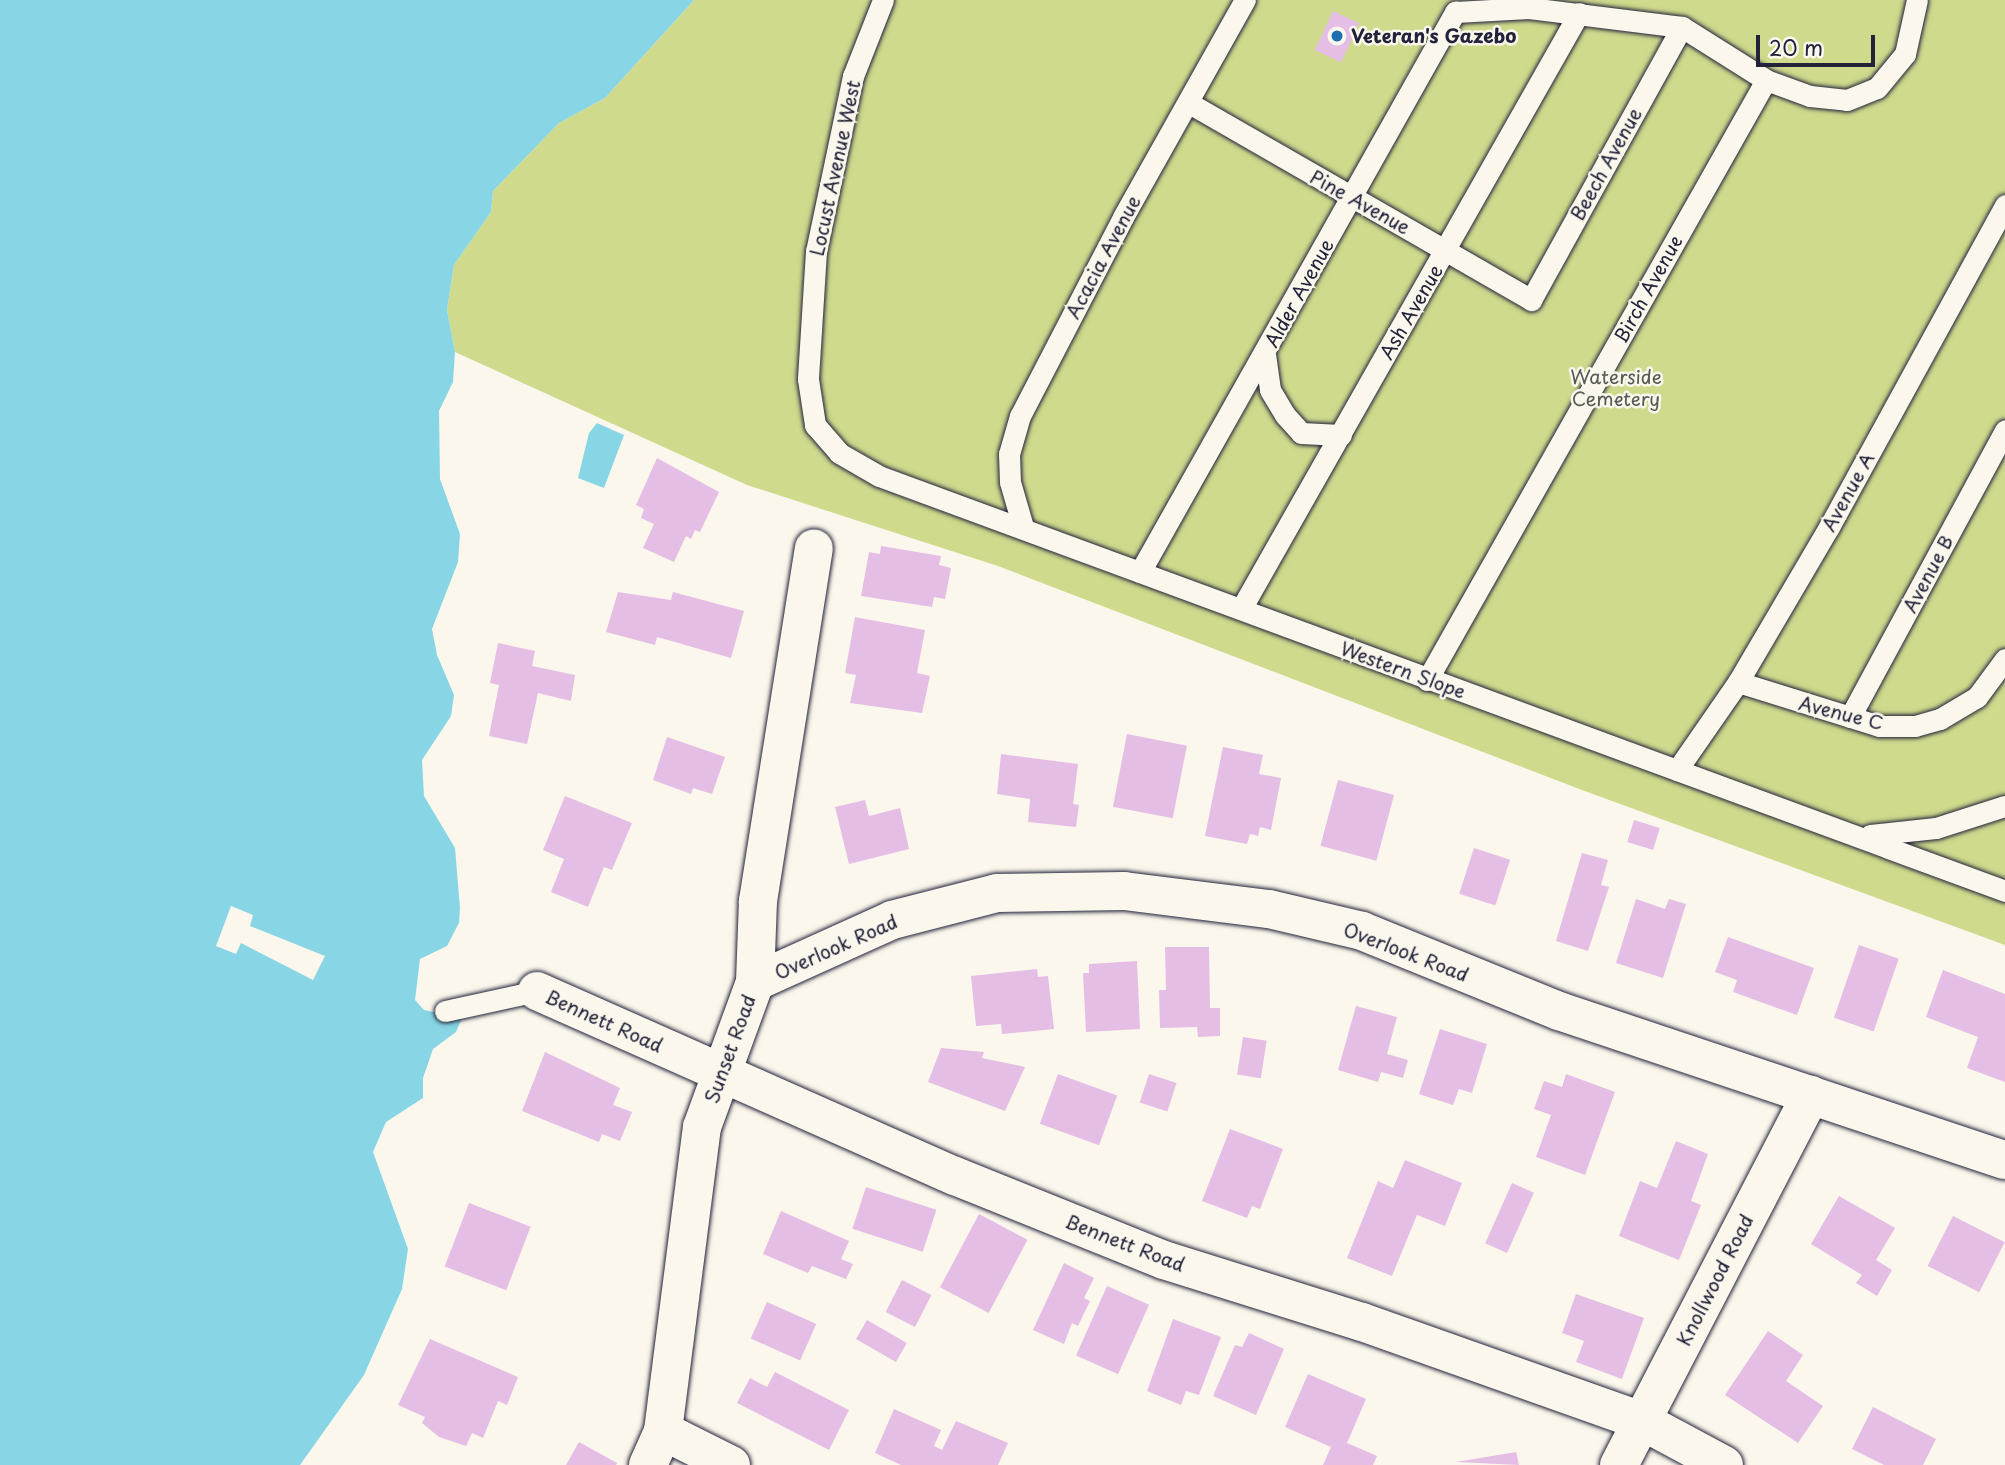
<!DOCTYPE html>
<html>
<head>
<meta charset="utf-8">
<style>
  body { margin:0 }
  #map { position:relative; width:2005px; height:1465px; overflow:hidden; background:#fbf7ec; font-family:"Playpen Sans",sans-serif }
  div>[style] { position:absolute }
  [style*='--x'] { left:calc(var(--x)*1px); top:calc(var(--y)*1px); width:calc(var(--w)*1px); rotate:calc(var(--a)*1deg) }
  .green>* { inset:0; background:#cfda8d }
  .water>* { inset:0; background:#88d6e5 }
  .pier>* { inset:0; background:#fbf7ec }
  .building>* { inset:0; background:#e5bee6; transform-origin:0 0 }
  .roads { filter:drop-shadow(0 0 2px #22223b) drop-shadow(0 0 2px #22223b) }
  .service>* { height:21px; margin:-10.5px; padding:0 10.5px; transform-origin:10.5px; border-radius:10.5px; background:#fbf7ec }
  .minor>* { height:38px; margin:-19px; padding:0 19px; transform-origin:19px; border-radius:19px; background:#fbf7ec }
  .dots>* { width:19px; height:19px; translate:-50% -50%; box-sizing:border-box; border:4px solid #fbf7ec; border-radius:50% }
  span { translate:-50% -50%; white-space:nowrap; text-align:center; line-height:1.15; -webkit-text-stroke:5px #fbf7ec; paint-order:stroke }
  .poi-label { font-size:19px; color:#22223b; font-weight:700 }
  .left { translate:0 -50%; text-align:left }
  .street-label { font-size:19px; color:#22223b }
  .park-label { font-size:19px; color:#565954 }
  .scale { position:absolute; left:1756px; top:35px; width:119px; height:32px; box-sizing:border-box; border:4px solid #22223b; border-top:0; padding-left:9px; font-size:21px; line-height:24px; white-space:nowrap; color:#22223b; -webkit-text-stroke:5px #fbf7ec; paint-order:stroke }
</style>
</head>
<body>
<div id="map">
  <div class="green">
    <div style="clip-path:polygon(694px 0,2005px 0,2005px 945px,1582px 790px,998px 566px,747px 485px,455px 352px,447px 310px,454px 265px,491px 212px,493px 191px,559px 123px,605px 98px)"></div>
  </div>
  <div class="water">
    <div style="clip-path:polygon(0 0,694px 0,605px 98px,559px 123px,493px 191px,491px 212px,454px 265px,447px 310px,455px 352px,453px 382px,439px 411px,440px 479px,460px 534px,458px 562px,432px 629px,437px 655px,454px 695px,451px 716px,422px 760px,424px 796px,455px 848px,460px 908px,459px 923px,447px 946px,420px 959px,415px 1000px,424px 1010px,462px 1018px,456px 1032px,433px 1049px,423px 1078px,423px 1098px,386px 1122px,373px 1152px,408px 1249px,402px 1289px,364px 1375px,300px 1465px,0 1465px)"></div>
    <div style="clip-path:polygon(597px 423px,624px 435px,604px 488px,578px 478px,589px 433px)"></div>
  </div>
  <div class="pier">
    <div style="clip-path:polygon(231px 906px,253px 915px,250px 926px,325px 956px,313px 980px,241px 943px,236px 954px,216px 946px)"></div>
  </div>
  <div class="building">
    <div style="left:1333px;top:11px;width:29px;height:43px;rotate:25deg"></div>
    <div style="clip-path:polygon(657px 458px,719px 492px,700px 532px,695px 530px,691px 539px,686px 536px,674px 562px,643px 548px,654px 524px,641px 518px,644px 509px,636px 505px)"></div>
    <div style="clip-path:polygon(881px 546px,941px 556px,939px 565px,951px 568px,945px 599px,934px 597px,932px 607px,861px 596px,869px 552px,880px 554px)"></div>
    <div style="clip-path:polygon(618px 592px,671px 600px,673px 592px,744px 611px,731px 658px,657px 637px,655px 645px,606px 632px)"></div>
    <div style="clip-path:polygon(855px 617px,925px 630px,917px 673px,930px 676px,922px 713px,850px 703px,856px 675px,845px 673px)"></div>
    <div style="clip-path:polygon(498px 643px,535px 651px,532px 666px,575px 675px,571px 701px,538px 693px,527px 744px,489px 736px,499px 685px,490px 683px)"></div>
    <div style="left:1127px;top:734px;width:61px;height:74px;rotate:11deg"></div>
    <div style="clip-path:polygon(667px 737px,725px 757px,712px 794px,693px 788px,691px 794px,653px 780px)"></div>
    <div style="clip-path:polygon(1223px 747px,1263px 755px,1259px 774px,1281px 778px,1271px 830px,1260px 827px,1258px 836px,1250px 834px,1247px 844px,1205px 836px)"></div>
    <div style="clip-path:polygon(1001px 754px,1078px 764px,1073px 804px,1079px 805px,1076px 827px,1028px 822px,1030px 799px,997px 794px)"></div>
    <div style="left:1338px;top:780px;width:58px;height:68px;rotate:15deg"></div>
    <div style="clip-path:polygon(565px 796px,632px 823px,612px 870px,604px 867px,588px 907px,551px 892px,564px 859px,543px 850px)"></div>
    <div style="clip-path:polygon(865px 800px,869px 816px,900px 808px,909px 849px,849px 864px,835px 807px)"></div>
    <div style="left:1634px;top:820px;width:27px;height:23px;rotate:17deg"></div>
    <div style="left:1474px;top:848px;width:38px;height:48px;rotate:18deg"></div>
    <div style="clip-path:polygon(1582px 853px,1608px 860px,1601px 885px,1609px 887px,1588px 951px,1556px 941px)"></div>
    <div style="clip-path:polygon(1636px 899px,1665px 909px,1669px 899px,1686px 904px,1663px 978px,1616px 963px)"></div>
    <div style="clip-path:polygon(1728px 937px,1814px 968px,1797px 1015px,1733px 992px,1737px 980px,1715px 972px)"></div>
    <div style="left:1859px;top:945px;width:42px;height:77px;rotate:19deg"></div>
    <div style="clip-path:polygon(1165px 947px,1209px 947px,1210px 1008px,1220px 1008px,1220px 1036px,1198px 1037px,1197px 1027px,1160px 1028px,1159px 990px,1166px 990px)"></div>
    <div style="clip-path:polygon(1137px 961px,1140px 1029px,1086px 1032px,1083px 973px,1089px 973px,1089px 964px)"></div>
    <div style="clip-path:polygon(1037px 969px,1038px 977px,1048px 976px,1054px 1029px,1002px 1034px,1001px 1024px,976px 1026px,971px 976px)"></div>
    <div style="clip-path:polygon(1943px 970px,2005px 994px,2005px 1082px,1967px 1068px,1978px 1037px,1926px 1017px)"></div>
    <div style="clip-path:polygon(1356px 1006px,1397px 1017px,1387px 1054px,1408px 1060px,1403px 1078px,1381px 1072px,1378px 1082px,1338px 1070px)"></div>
    <div style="clip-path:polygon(1440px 1029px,1487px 1044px,1472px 1093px,1459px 1089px,1453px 1105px,1419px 1094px)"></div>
    <div style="left:1243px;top:1037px;width:24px;height:38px;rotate:9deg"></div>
    <div style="clip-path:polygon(941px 1048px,984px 1052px,982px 1058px,1025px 1067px,1005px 1111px,928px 1082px)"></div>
    <div style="clip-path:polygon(545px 1052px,620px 1088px,613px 1105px,632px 1112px,620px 1141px,602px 1134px,599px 1142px,522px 1111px)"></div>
    <div style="left:1058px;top:1074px;width:63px;height:53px;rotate:20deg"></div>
    <div style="left:1149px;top:1074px;width:29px;height:30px;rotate:18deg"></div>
    <div style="clip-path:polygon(1566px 1074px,1615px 1092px,1585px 1175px,1536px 1157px,1551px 1115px,1534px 1109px,1544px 1081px,1562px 1087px)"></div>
    <div style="clip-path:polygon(1230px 1129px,1283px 1149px,1260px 1209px,1252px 1206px,1247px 1218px,1202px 1201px)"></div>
    <div style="clip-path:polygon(1676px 1141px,1708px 1154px,1691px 1201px,1701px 1205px,1679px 1260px,1619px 1236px,1640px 1181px,1657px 1188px)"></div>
    <div style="clip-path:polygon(1405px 1160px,1462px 1183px,1445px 1226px,1417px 1215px,1392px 1276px,1347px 1258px,1378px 1181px,1393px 1188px)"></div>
    <div style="left:1512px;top:1183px;width:24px;height:66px;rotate:24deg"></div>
    <div style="left:866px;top:1187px;width:74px;height:44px;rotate:18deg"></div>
    <div style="clip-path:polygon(1839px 1196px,1895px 1228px,1876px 1260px,1892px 1270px,1877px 1296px,1856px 1283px,1862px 1275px,1811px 1244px)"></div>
    <div style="left:469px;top:1203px;width:66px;height:68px;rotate:21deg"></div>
    <div style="clip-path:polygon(781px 1211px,849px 1241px,841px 1259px,853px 1264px,846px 1279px,812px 1266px,808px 1273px,763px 1254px)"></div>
    <div style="left:979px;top:1214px;width:55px;height:83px;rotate:28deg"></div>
    <div style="left:1953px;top:1216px;width:58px;height:56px;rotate:27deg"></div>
    <div style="clip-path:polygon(1064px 1263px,1094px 1278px,1084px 1298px,1090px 1301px,1078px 1326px,1072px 1323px,1064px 1344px,1033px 1330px)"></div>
    <div style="left:902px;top:1280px;width:33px;height:36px;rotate:27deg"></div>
    <div style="left:1107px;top:1286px;width:46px;height:76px;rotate:24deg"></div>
    <div style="clip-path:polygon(1576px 1294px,1644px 1318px,1622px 1379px,1576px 1362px,1584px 1341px,1562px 1333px)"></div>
    <div style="left:767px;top:1302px;width:54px;height:40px;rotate:24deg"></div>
    <div style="clip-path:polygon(1173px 1319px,1221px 1337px,1199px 1395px,1186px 1391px,1181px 1405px,1147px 1391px)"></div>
    <div style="left:867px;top:1320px;width:46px;height:22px;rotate:30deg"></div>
    <div style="clip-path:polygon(1768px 1331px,1803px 1355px,1786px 1381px,1823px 1406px,1798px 1443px,1725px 1395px)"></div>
    <div style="clip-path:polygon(1249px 1333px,1284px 1349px,1256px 1415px,1213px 1396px,1235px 1345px,1242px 1347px)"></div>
    <div style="clip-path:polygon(430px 1339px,518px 1377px,507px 1405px,498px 1401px,483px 1438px,472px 1433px,466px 1446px,439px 1437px,422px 1423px,425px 1417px,398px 1405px)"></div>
    <div style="clip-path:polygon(775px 1372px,849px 1410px,829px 1450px,737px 1403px,750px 1378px,767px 1387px)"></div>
    <div style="clip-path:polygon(1308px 1374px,1366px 1399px,1347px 1443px,1377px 1456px,1373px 1465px,1323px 1465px,1331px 1447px,1285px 1427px)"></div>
    <div style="clip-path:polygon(1873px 1407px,1936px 1439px,1923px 1465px,1884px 1465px,1852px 1449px)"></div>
    <div style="clip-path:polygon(894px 1409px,941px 1430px,934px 1446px,942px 1450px,956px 1421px,1008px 1443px,998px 1465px,901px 1465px,875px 1453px)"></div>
    <div style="clip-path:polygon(579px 1442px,617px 1463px,616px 1465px,566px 1465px)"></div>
    <div style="clip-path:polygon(1516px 1452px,1519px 1465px,1456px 1462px)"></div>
  </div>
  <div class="roads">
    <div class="service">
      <div style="--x:883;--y:0;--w:82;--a:111.5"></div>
      <div style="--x:853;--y:76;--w:179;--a:101.9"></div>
      <div style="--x:816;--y:251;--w:128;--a:93.6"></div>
      <div style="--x:808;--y:379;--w:47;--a:81.3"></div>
      <div style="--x:815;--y:425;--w:37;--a:49"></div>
      <div style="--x:839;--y:453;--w:46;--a:29.9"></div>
      <div style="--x:879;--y:476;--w:1200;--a:20.23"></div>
      <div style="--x:1455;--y:12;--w:74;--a:-3.1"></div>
      <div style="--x:1529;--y:8;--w:154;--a:7.1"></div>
      <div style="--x:1682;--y:27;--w:99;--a:32.2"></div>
      <div style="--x:1766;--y:80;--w:47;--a:20"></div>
      <div style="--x:1810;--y:96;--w:37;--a:6"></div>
      <div style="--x:1847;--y:100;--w:32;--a:-22"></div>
      <div style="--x:1877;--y:88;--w:44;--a:-50.5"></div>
      <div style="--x:1905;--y:54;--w:55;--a:-77.5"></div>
      <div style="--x:1189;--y:103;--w:395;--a:29.9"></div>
      <div style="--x:1531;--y:300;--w:312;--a:-61.1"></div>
      <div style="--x:1265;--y:354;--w:36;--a:82"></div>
      <div style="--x:1270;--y:390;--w:29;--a:59"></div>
      <div style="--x:1285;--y:415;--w:24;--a:48"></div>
      <div style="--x:1301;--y:433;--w:40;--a:2.9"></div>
      <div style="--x:1023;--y:527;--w:47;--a:-106.1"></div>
      <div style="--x:1010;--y:482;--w:28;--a:-92"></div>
      <div style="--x:1009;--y:454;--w:40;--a:-74"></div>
      <div style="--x:1020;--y:416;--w:224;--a:-62.6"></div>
      <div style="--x:1123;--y:217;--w:249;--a:-60.7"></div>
      <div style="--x:1140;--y:572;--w:643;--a:-60.64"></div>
      <div style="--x:1241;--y:609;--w:685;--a:-60.44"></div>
      <div style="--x:1427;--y:680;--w:689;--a:-60.53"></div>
      <div style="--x:1738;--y:682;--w:148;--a:17.3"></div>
      <div style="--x:1879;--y:726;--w:36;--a:0"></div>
      <div style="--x:1915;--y:726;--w:26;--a:-16"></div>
      <div style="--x:1940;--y:719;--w:43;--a:-30.7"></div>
      <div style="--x:1977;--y:697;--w:47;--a:-53.6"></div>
      <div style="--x:1850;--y:717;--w:326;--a:-61.6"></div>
      <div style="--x:1677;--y:770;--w:107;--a:-55.3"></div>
      <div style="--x:1738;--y:682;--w:180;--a:-59.6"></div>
      <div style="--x:1829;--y:527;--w:367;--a:-61.3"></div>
      <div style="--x:1870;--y:835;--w:66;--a:-6.1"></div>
      <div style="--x:1936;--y:828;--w:72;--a:-17.7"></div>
      <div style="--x:445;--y:1011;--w:94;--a:-12.3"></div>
    </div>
    <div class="minor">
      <div style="--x:755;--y:982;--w:150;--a:-24.3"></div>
      <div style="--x:892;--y:920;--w:108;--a:-14.4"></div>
      <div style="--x:997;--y:893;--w:127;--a:-0.9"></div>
      <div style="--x:1124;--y:891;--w:146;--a:7.1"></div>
      <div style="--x:1269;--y:909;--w:96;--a:13.3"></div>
      <div style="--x:1362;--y:931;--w:213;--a:22.1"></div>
      <div style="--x:1559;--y:1011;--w:470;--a:18.5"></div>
      <div style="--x:537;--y:991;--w:457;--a:23.9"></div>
      <div style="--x:955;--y:1176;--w:225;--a:21.9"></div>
      <div style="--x:1164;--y:1260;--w:207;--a:17.4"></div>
      <div style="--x:1362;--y:1322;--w:297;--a:19.5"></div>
      <div style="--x:1642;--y:1421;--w:93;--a:28.2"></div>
      <div style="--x:663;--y:1431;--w:76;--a:26.6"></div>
      <div style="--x:648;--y:1465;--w:37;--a:-66"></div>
      <div style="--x:663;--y:1431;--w:306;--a:-82.7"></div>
      <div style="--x:702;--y:1127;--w:154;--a:-69.9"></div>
      <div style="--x:755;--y:982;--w:81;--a:-87.9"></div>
      <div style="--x:758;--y:901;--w:357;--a:-81"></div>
      <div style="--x:1619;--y:1465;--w:417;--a:-62.6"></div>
    </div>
  </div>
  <div class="dots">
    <div style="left:1337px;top:36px;background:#1f6fb2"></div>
  </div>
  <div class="poi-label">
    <span class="left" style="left:1351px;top:36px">Veteran's Gazebo</span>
  </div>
  <div class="street-label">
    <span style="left:1606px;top:164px;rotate:-61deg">Beech Avenue</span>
    <span style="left:835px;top:168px;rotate:-78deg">Locust Avenue West</span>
    <span style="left:1360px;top:202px;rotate:29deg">Pine Avenue</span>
    <span style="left:1103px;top:257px;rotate:-62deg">Acacia Avenue</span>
    <span style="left:1648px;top:289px;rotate:-61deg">Birch Avenue</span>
    <span style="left:1299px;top:293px;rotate:-61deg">Alder Avenue</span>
    <span style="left:1411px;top:312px;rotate:-60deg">Ash Avenue</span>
    <span style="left:1848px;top:492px;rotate:-61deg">Avenue A</span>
    <span style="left:1928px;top:574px;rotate:-62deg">Avenue B</span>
    <span style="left:1403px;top:670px;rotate:20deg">Western Slope</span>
    <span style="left:1841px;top:713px;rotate:14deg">Avenue C</span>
    <span style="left:836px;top:947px;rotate:-24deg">Overlook Road</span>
    <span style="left:1406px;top:952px;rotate:21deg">Overlook Road</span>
    <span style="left:604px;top:1021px;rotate:24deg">Bennett Road</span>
    <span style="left:730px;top:1049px;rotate:-70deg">Sunset Road</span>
    <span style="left:1125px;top:1243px;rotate:21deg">Bennett Road</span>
    <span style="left:1715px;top:1280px;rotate:-63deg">Knollwood Road</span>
  </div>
  <div class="park-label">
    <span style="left:1616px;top:388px">Waterside<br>Cemetery</span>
  </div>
  <div class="scale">20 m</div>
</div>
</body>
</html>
